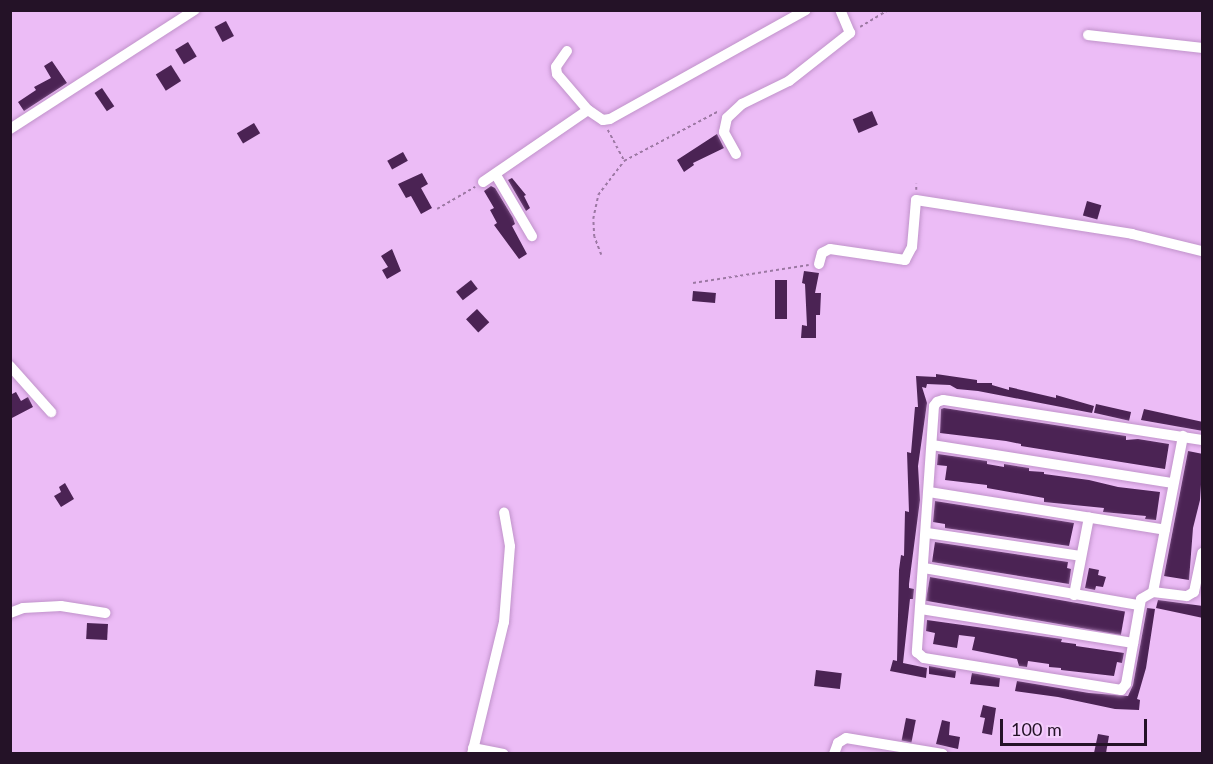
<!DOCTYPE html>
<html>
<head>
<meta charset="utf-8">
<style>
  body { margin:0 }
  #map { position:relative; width:1213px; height:764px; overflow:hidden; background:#ecbcf6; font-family:Lato,sans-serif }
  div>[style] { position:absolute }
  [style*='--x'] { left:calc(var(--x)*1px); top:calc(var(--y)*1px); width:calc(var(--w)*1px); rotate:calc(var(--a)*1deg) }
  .building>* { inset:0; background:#4b2354; transform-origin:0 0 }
  .path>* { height:1.5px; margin-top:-0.75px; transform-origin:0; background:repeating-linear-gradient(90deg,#9c78a3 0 3px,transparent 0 6px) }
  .roads { filter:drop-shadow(0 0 2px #c092ca) drop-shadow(0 0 2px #c092ca) }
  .street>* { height:10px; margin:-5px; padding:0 5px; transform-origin:5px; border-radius:5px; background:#fff }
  span { translate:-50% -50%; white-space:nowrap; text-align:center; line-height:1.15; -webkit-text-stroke:6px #f4cdfc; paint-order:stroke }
  .frame { position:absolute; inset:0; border:12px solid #241227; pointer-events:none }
  .scale { position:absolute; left:1000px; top:719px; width:147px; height:27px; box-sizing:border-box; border:3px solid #241227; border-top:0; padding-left:8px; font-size:18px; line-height:21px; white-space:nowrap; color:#241227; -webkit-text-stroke:4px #f4cdfc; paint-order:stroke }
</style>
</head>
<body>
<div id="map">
  <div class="building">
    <div style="left:226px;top:21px;width:17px;height:13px;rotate:62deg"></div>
    <div style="left:188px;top:42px;width:17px;height:15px;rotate:59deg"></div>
    <div style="clip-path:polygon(52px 61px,67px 83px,24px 111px,18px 102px,36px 90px,34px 87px,51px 78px,44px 66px)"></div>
    <div style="left:171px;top:65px;width:19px;height:18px;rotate:58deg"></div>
    <div style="left:102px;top:88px;width:22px;height:9px;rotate:56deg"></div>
    <div style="left:872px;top:111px;width:15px;height:21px;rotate:67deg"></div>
    <div style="left:254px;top:123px;width:12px;height:20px;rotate:59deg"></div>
    <div style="clip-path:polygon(717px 134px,724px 148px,693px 163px,694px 165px,684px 172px,677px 160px)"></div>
    <div style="left:403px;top:152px;width:10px;height:18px;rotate:61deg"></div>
    <div style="clip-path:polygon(422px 173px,428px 184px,421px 188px,432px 208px,421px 214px,411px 196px,406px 198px,398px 184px)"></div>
    <div style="clip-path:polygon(512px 178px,526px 195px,524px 196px,530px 208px,526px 211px,508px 180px)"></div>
    <div style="clip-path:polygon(491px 186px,495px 188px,513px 218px,515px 224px,512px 226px,527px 254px,519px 259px,494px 225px,497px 223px,490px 210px,494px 208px,484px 191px)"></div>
    <div style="left:1087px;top:201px;width:15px;height:15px;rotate:16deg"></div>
    <div style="clip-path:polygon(392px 249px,401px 271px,387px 279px,382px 270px,388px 267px,381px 256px)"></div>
    <div style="clip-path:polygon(804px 271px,819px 273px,815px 293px,821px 293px,820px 315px,816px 315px,816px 338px,801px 338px,802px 325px,807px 326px,805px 284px,802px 283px)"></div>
    <div style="left:471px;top:280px;width:11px;height:19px;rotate:52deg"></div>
    <div style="left:775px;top:280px;width:12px;height:39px"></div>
    <div style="left:693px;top:291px;width:23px;height:10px;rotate:5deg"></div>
    <div style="left:477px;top:309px;width:18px;height:15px;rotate:47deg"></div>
    <div style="clip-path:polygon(936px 374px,977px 380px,977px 383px,992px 383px,992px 385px,1009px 390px,1009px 387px,1056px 398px,1056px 395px,1094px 406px,1092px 413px,978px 391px,957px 389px,950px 385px,927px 384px,926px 388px,922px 387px,927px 403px,918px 466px,920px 500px,909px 584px,909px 588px,914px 589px,913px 599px,910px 599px,903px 663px,927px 668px,926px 678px,890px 671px,893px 660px,897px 661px,899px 570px,901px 555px,904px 556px,905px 511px,909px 512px,907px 452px,911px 453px,915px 407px,918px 407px,916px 376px,936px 377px)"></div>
    <div style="clip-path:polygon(16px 392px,21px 401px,28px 397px,33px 407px,10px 419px,10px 395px)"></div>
    <div style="left:1096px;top:404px;width:36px;height:9px;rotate:13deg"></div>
    <div style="clip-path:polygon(944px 408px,1126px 436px,1126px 440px,1138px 439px,1169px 444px,1165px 469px,1021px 446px,1021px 444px,1006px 441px,940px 433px,941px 409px)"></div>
    <div style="clip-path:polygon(1144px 409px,1203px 422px,1203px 431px,1141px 420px)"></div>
    <div style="clip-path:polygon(1188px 451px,1203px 454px,1200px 500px,1193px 528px,1189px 580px,1164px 576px)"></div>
    <div style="clip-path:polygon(938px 454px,987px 461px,987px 464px,1004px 467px,1004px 464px,1029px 468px,1029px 471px,1044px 472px,1044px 474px,1089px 480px,1118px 487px,1160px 492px,1156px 520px,1145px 519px,1146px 516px,1103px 512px,1104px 508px,1044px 502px,1044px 498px,987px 488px,987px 485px,945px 480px,947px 466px,937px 465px)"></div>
    <div style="clip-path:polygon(65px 483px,74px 499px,61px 507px,54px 496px,61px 492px,59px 487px)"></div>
    <div style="clip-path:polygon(935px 501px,1074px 523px,1069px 546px,945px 528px,945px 524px,933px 522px)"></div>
    <div style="clip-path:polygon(935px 542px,1068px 562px,1067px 568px,1071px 569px,1069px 584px,932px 562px)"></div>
    <div style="clip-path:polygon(1089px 568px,1099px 570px,1098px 575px,1106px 577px,1103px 587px,1096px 586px,1095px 590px,1085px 588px)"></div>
    <div style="left:930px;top:577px;width:198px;height:24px;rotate:10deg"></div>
    <div style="clip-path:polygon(1158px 600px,1203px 606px,1203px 618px,1156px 608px)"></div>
    <div style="clip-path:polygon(1147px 608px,1155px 609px,1146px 668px,1137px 699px,1140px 700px,1139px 710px,1115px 709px,1058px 697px,1015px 691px,1017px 681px,1089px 693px,1128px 696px,1133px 685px)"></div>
    <div style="clip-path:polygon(927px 620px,1062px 639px,1061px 642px,1076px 644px,1076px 646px,1124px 653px,1122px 663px,1117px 662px,1114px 676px,1061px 670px,1061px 668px,1049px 667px,1049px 664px,1028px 661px,1027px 667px,1019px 666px,1017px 659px,972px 650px,975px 637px,959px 635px,957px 648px,933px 644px,935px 633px,926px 631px)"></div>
    <div style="left:87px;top:623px;width:21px;height:16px;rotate:3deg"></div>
    <div style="clip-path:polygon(929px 666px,956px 671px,955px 678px,929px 674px)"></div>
    <div style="left:816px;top:670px;width:26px;height:16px;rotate:7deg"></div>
    <div style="clip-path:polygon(972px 673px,1000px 678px,999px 687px,970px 684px)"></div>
    <div style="clip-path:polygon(983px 705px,996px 708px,992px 735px,982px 733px,985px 718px,980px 717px)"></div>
    <div style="left:906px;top:718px;width:10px;height:23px;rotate:11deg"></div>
    <div style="clip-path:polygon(942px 720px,950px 722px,949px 735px,960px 737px,958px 749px,936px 744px)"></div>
    <div style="clip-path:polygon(1098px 734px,1109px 736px,1106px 753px,1094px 753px)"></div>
  </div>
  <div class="path">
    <div style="--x:860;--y:27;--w:33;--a:-31"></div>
    <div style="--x:608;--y:130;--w:34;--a:62"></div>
    <div style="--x:916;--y:190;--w:6;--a:-90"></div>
    <div style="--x:437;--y:209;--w:44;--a:-30.1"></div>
    <div style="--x:601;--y:255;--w:19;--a:-111"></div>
    <div style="--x:594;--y:237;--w:18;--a:-93"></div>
    <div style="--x:593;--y:219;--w:25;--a:-78"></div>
    <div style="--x:598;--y:195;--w:43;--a:-52.6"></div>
    <div style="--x:624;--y:161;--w:107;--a:-27.8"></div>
    <div style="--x:693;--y:283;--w:117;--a:-8.8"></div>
  </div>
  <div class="roads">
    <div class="street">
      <div style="--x:1088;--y:35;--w:115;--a:6.5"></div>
      <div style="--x:567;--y:51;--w:19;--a:125"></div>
      <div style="--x:556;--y:67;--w:7;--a:82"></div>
      <div style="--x:557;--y:74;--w:48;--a:49.3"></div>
      <div style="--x:588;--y:110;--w:18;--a:34"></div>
      <div style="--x:603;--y:120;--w:7;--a:-8"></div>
      <div style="--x:610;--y:119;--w:224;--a:-29.1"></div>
      <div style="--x:10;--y:129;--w:220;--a:-32.8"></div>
      <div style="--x:736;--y:154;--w:25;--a:-119"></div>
      <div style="--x:724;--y:132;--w:14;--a:-78"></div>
      <div style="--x:727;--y:118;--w:21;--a:-43"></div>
      <div style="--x:742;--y:104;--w:52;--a:-26.1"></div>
      <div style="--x:789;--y:81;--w:78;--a:-38.2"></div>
      <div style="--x:850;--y:33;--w:25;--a:-113"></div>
      <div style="--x:496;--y:175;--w:71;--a:59.5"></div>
      <div style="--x:483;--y:182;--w:127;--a:-34.4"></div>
      <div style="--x:819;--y:264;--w:11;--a:-75"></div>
      <div style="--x:822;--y:253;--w:9;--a:-27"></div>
      <div style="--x:830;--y:249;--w:76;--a:8.3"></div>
      <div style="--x:905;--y:260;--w:15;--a:-62"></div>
      <div style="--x:912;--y:247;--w:47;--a:-85.1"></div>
      <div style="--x:916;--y:200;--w:219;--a:8.9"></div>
      <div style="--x:1132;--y:234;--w:72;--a:13.7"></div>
      <div style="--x:10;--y:366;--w:62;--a:48.3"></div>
      <div style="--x:1202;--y:440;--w:262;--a:-171.2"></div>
      <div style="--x:943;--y:400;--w:6;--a:162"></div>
      <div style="--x:937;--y:402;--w:5;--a:127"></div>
      <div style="--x:934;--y:406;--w:247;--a:94"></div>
      <div style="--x:917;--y:652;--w:9;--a:41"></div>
      <div style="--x:924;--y:658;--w:200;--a:9.2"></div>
      <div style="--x:1121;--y:690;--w:8;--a:-50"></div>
      <div style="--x:1126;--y:684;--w:86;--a:-80"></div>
      <div style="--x:1141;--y:599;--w:14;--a:-30"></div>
      <div style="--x:1153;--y:592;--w:34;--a:7"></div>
      <div style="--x:1187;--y:596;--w:8;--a:-30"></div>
      <div style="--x:1194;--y:592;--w:40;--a:-78"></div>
      <div style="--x:932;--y:445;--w:244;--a:9"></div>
      <div style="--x:929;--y:492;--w:239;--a:9.1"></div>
      <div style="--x:927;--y:533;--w:155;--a:8.5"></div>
      <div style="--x:924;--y:568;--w:218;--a:9.8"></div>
      <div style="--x:1153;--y:592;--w:159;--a:-79.1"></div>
      <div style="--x:1074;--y:595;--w:79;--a:-79.1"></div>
      <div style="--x:921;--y:609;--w:215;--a:9.1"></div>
      <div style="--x:10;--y:613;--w:14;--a:-21"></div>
      <div style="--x:23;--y:608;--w:38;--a:-3"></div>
      <div style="--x:61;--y:606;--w:45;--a:9"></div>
      <div style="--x:473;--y:748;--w:31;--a:11"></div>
      <div style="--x:472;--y:754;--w:136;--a:-76.4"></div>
      <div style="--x:504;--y:622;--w:76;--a:-85.5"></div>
      <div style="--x:510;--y:546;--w:34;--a:-100"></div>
      <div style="--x:834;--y:754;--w:12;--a:-70"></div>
      <div style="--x:838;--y:743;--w:9;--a:-32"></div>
      <div style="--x:846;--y:738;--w:98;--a:9.4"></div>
    </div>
  </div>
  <div class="frame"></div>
  <div class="scale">100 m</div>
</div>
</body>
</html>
